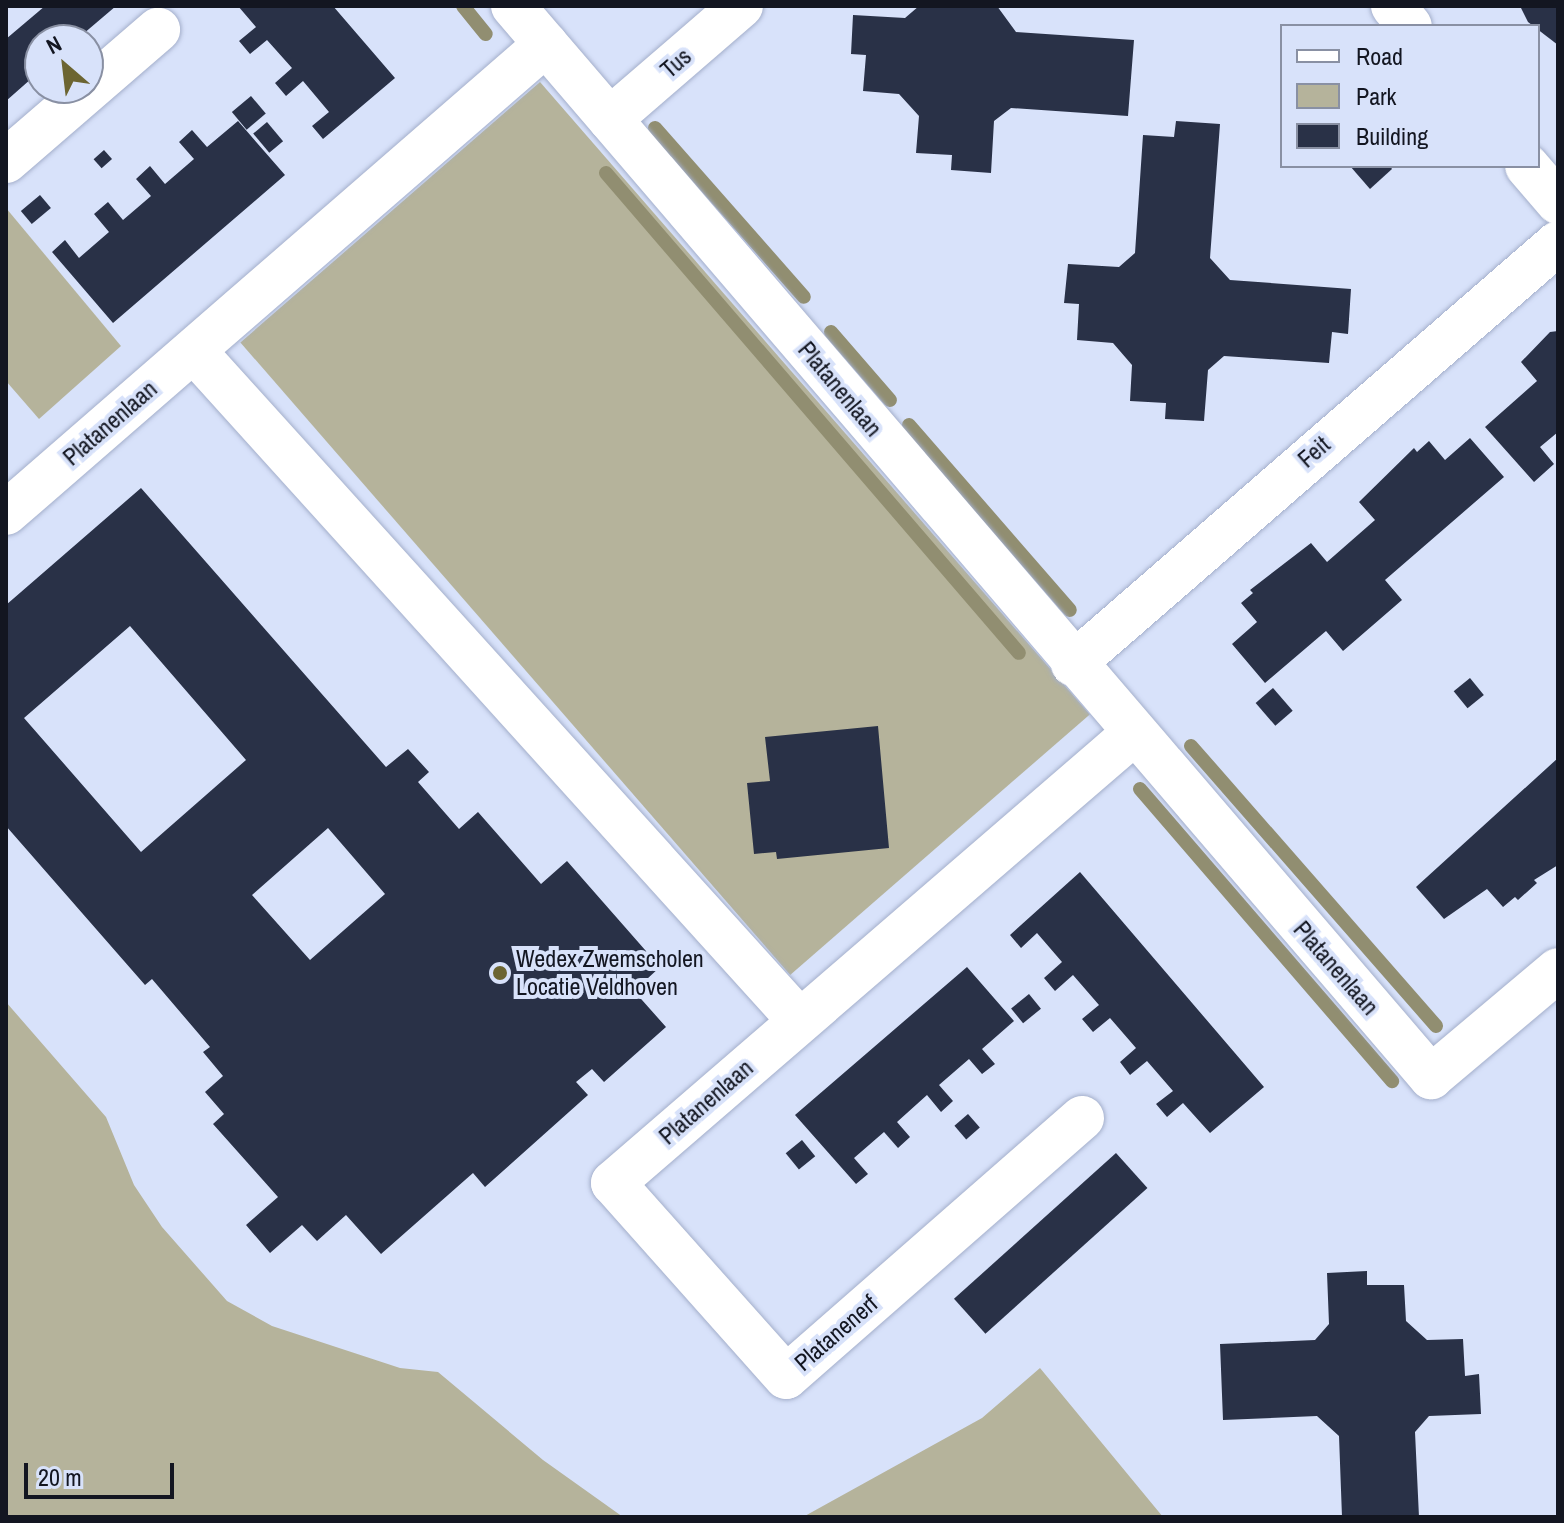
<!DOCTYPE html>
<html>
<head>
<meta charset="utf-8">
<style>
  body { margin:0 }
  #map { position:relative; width:1564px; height:1523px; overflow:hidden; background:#d8e2fa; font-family:"Archivo Narrow",sans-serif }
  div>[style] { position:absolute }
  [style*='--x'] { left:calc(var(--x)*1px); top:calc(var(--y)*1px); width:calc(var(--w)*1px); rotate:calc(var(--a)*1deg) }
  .green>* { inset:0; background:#b5b39b; transform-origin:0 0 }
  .stream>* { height:14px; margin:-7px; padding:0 7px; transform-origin:7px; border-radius:7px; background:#918e71 }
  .building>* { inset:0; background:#293147; transform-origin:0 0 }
  .roads { filter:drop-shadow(0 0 2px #a4afcb) drop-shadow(0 0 2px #a4afcb) }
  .minor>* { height:44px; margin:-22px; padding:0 22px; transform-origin:22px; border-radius:22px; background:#fff }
  .dots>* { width:22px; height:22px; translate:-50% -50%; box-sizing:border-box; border:4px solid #d8e2fa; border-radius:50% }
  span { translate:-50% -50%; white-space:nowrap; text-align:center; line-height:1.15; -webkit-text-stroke:8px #d8e2fa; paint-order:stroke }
  .street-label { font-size:24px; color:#131621 }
  .poi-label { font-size:24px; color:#131621 }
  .left { translate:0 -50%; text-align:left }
  .frame { position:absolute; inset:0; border:8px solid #131621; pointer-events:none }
  .legend { position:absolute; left:1280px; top:24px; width:260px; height:144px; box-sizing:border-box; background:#d8e2fa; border:2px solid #8990a3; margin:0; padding:10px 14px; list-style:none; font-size:24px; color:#131621 }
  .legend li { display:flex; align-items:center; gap:16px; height:40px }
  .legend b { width:40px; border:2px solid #8990a3 }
  .north { position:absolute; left:24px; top:24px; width:80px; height:80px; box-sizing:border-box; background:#d8e2fa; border:2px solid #8990a3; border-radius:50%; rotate:332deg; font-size:22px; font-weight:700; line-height:32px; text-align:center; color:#131621 }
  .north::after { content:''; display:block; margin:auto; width:28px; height:36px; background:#6c6532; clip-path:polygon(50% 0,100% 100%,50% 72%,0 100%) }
  .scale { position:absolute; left:24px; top:1463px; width:150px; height:36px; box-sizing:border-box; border:4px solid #131621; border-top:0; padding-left:10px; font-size:24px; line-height:28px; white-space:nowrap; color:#131621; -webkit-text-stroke:6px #d8e2fa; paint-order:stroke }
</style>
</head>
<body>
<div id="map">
  <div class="green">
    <div style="left:540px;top:82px;width:838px;height:397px;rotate:49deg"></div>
    <div style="clip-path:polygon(6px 208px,121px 346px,39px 419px,6px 381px)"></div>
    <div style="clip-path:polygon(6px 1002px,106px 1117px,134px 1185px,162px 1227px,227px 1301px,272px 1326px,400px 1368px,438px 1372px,543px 1460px,623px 1517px,6px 1517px)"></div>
    <div style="clip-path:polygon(1040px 1368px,1163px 1517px,803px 1517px,982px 1418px)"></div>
  </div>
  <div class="stream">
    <div style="--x:463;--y:6;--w:36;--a:51"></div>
    <div style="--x:655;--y:128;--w:225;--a:48.6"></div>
    <div style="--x:606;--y:173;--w:633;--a:49.29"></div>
    <div style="--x:831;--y:332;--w:90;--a:49.1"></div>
    <div style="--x:909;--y:425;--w:245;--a:49"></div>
    <div style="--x:1191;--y:746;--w:372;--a:48.8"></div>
    <div style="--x:1140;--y:789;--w:386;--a:49.2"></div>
  </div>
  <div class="building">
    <div style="clip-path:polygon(45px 6px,116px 6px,76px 40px,40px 40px,40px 71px,6px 101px,6px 39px)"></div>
    <div style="clip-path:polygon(238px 6px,333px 6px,395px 78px,323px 139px,312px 126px,329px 112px,303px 81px,286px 96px,275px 83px,292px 68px,267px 40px,250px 54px,239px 41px,256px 27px)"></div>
    <div style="clip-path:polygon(919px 6px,997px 6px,1016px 32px,1134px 40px,1128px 116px,1011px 108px,994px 121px,991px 173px,951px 170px,952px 155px,916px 153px,919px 116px,899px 94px,863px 91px,866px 55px,851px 54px,853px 15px,905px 18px)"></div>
    <div style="clip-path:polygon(1520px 6px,1558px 6px,1558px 45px,1528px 22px)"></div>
    <div style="left:251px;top:96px;width:23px;height:25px;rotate:50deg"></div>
    <div style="clip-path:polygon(238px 121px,285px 175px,113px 323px,52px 252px,65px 240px,79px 258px,109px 232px,94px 214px,108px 202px,123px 220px,151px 196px,136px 179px,150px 166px,165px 184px,194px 159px,179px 142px,192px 130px,207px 147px)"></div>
    <div style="clip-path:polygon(1176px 121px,1220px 124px,1210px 258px,1230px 280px,1351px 289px,1348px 334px,1332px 332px,1329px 363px,1224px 356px,1208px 370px,1204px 421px,1165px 419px,1166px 403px,1130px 401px,1132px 365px,1113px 343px,1077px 340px,1079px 304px,1064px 303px,1068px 264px,1119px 267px,1135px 253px,1143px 135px,1174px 137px)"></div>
    <div style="left:267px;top:122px;width:25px;height:18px;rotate:50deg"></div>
    <div style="left:104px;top:150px;width:12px;height:14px;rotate:48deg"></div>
    <div style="clip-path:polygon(1350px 166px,1390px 166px,1392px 169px,1370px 189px)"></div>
    <div style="left:40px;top:195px;width:17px;height:25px;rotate:50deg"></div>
    <div style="clip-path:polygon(1558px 331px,1558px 432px,1540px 447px,1554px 464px,1534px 482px,1485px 427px,1537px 381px,1521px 362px,1550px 332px)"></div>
    <div style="clip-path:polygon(1470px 438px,1504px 477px,1385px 580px,1402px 600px,1343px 651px,1326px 631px,1265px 683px,1232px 644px,1257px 622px,1241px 603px,1253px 593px,1250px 590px,1311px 543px,1327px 562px,1375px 520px,1359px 502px,1414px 448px,1417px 452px,1429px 441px,1445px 460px)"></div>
    <div style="clip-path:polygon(evenodd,141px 488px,386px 767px,408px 749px,429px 772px,418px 782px,459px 829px,478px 812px,541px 884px,567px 861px,660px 967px,634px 991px,666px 1027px,604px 1082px,592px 1069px,576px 1082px,588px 1095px,485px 1187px,473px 1173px,381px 1254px,346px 1215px,317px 1241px,302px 1225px,270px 1253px,246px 1225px,278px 1197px,213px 1124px,224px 1114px,205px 1092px,223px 1076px,203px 1052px,210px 1047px,152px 979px,145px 985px,6px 826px,6px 605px,141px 488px,130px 626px,246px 760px,141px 852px,24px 718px,130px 626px,141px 488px,328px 828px,385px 894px,310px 960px,252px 895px,328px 828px)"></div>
    <div style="left:1470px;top:678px;width:22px;height:21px;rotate:51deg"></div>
    <div style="left:1273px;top:688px;width:30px;height:23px;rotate:49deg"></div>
    <div style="clip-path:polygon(878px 726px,889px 848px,777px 859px,776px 852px,754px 854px,747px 783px,770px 781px,765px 737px)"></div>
    <div style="clip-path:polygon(1558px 758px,1558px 865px,1534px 880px,1537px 883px,1518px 900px,1515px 897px,1503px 907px,1487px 889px,1444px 919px,1416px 887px)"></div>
    <div style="clip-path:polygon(1080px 872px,1264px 1087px,1210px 1133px,1183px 1103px,1167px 1117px,1156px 1104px,1173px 1091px,1147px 1061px,1130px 1075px,1120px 1062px,1136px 1048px,1110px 1018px,1093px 1032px,1082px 1019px,1099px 1005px,1073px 975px,1055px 991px,1044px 978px,1062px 962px,1037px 933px,1021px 948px,1010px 935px)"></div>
    <div style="clip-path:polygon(967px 967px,1014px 1021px,982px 1049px,995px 1064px,982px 1074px,969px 1059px,939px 1085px,953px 1101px,941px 1112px,927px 1095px,897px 1122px,910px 1137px,898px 1148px,884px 1132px,854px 1158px,868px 1174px,856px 1184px,795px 1115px)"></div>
    <div style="left:1029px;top:994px;width:19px;height:23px;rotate:51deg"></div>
    <div style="left:968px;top:1114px;width:18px;height:18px;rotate:49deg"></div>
    <div style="left:802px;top:1140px;width:21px;height:21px;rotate:51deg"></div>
    <div style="left:1116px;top:1153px;width:47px;height:218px;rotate:48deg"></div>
    <div style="clip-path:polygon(1367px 1271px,1367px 1285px,1404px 1285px,1406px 1321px,1427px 1340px,1463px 1339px,1465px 1376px,1479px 1374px,1481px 1414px,1429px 1416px,1415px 1432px,1419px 1517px,1342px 1517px,1339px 1436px,1317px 1416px,1223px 1420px,1220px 1344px,1315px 1340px,1329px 1324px,1327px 1273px)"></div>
  </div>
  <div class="roads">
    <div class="minor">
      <div style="--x:513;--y:6;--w:1411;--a:49.4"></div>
      <div style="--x:1431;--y:1077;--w:166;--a:-40.1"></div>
      <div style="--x:1393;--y:6;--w:26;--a:50"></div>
      <div style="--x:610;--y:119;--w:173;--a:-40.8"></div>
      <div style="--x:6;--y:161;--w:201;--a:-40.8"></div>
      <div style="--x:1527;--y:166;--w:48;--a:49.3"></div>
      <div style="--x:194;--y:351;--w:902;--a:47.88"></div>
      <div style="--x:6;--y:513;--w:715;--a:-40.97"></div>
      <div style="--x:1073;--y:664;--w:642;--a:-40.96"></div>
      <div style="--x:1082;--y:1118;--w:393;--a:138.8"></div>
      <div style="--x:786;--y:1377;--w:260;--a:-131.7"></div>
      <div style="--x:613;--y:1183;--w:687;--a:-40.81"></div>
    </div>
  </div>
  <div class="dots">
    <div style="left:500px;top:973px;background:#6c6532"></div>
  </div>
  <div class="street-label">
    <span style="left:676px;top:63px;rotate:-41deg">Tus</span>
    <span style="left:840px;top:389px;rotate:50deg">Platanenlaan</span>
    <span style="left:110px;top:423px;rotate:-41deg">Platanenlaan</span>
    <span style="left:1314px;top:452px;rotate:-41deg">Feit</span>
    <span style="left:1336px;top:968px;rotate:49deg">Platanenlaan</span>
    <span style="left:706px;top:1102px;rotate:-41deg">Platanenlaan</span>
    <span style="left:836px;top:1333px;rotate:-41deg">Platanenerf</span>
  </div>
  <div class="poi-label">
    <span class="left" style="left:516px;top:973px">Wedex Zwemscholen<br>Locatie Veldhoven</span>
  </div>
  <div class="frame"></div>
  <ul class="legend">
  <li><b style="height:10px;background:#fff"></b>Road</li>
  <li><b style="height:22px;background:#b5b39b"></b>Park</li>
  <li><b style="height:22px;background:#293147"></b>Building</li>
  </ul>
  <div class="north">N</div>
  <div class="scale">20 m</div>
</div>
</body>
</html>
